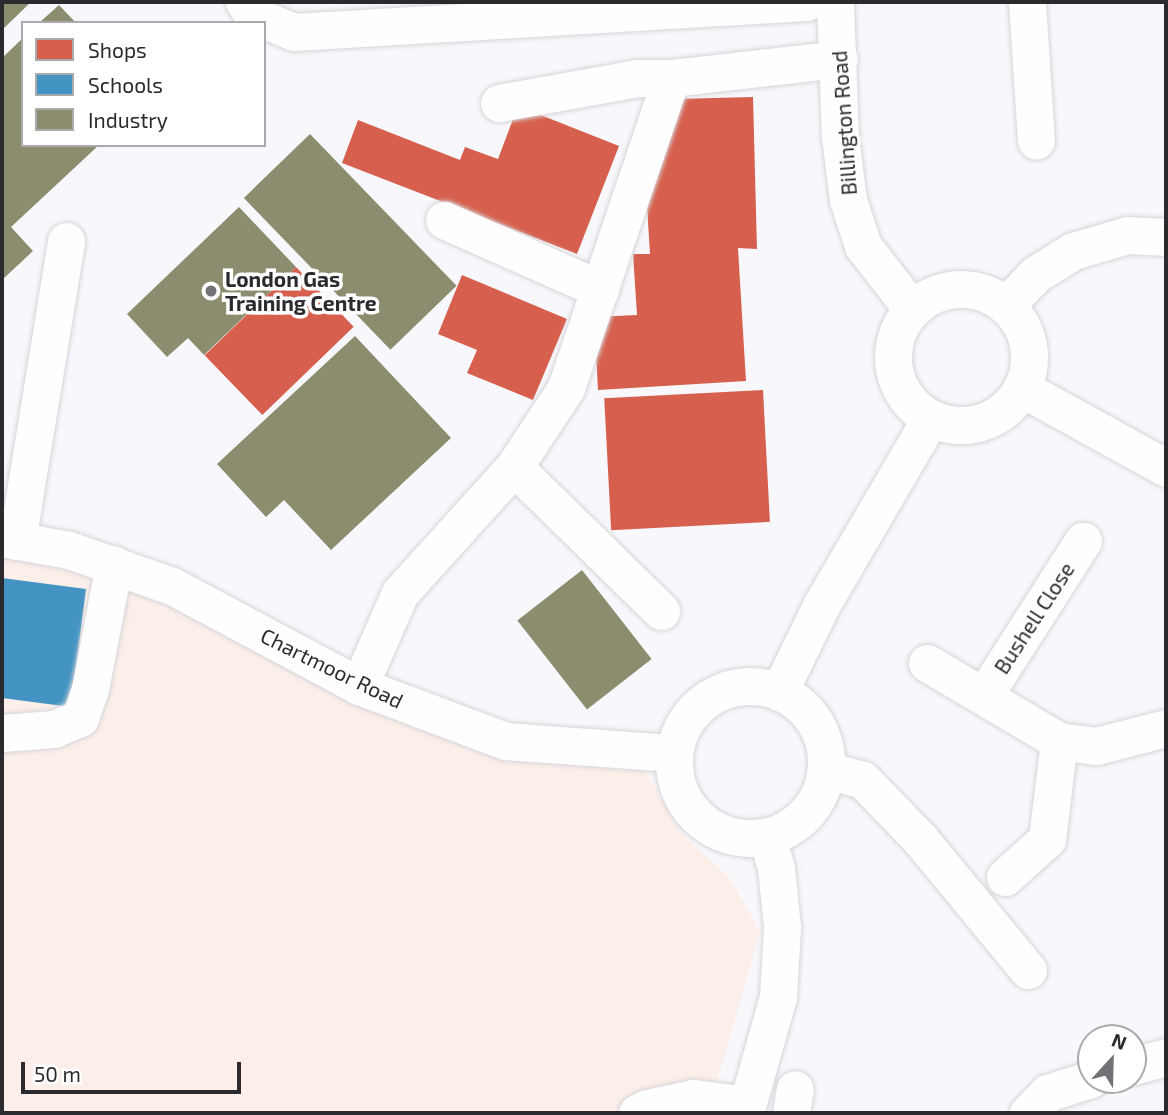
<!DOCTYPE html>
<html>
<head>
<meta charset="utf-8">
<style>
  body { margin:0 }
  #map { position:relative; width:1168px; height:1115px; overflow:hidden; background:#f8f8fc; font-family:"Exo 2",sans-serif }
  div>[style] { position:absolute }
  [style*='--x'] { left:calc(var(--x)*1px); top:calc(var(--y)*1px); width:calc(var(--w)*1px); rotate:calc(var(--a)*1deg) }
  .industrial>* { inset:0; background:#fcefea }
  .shops>* { inset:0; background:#d6604d; transform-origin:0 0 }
  .schools>* { inset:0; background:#4393c3 }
  .industry>* { inset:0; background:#8c8c6e; transform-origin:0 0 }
  .roads { filter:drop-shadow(0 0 2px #d6d5d9) drop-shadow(0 0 2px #d6d5d9) }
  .minor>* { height:37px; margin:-18.5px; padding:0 18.5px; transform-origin:18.5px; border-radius:18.5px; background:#fefeff }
  .minor>.ring { margin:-18.5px; padding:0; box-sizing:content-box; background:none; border:37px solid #fefeff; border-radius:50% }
  .dots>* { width:19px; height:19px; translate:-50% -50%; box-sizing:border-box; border:4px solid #fff; border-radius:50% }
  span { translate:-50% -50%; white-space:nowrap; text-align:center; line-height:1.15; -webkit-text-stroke:7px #fff; paint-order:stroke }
  .street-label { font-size:21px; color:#2b2b2f }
  .poi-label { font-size:21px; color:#2b2b2f; font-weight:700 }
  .left { translate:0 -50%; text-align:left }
  .frame { position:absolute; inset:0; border:4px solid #2b2b2f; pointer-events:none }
  .legend { position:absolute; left:21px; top:21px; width:245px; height:126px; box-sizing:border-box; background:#fff; border:2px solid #aaaaac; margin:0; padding:9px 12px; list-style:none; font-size:21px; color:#2b2b2f }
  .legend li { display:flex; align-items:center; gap:14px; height:35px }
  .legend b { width:35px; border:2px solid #aaaaac }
  .north { position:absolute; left:1077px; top:1024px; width:70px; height:70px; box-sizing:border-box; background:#fff; border:2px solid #aaaaac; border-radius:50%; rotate:22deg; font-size:19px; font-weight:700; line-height:28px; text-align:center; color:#2b2b2f }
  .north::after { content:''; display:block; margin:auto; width:24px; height:32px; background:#737377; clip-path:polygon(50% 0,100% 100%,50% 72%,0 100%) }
  .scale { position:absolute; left:21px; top:1062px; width:220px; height:32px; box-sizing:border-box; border:4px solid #2b2b2f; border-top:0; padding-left:9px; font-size:21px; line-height:24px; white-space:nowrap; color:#2b2b2f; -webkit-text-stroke:5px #fff; paint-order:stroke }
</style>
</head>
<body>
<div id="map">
  <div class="industrial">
    <div style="clip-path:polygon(2px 536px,505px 741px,638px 759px,681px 833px,730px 878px,760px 932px,708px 1113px,2px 1113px)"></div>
  </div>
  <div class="shops">
    <div style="clip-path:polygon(753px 97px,757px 249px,738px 248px,746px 381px,598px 390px,594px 317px,637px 315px,633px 254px,650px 254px,645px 174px,674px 99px)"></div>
    <div style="clip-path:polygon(518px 106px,619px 146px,577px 254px,342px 163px,358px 120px,460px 160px,465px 147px,498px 159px)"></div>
    <div style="left:296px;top:267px;width:83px;height:127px;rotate:46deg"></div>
    <div style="clip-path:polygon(462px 275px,567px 319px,533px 400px,467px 373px,477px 350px,438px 334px)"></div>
    <div style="left:763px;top:390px;width:132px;height:159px;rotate:87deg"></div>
  </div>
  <div class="schools">
    <div style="clip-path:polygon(2px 578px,86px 589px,71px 707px,2px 698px)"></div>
  </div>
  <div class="industry">
    <div style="clip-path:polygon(2px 2px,31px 2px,2px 30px)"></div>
    <div style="clip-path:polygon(59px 5px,76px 23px,39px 23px)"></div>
    <div style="clip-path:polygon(23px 38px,23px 145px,99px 145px,11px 227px,33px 251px,2px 280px,2px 58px)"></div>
    <div style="left:310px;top:134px;width:211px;height:92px;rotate:46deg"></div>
    <div style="clip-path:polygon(239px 207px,296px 267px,204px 355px,188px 338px,167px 357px,127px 314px)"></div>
    <div style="clip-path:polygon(355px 336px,451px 438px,331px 550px,284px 500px,266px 517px,217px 464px)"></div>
    <div style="left:582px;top:570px;width:113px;height:82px;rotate:52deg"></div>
  </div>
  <div class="roads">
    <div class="minor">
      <div style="--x:244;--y:2;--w:16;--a:55"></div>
      <div style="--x:253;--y:15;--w:44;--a:22.5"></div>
      <div style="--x:294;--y:32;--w:513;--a:-3.35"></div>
      <div style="--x:835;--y:2;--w:134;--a:87.9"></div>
      <div style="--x:840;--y:136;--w:64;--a:82.9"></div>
      <div style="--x:848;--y:200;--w:48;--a:71.9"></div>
      <div style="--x:863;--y:246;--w:80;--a:52.1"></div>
      <div style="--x:1027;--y:2;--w:139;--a:86.3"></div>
      <div style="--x:499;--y:103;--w:141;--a:-10.2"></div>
      <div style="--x:638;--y:78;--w:33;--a:0"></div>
      <div style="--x:444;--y:220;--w:171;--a:23.9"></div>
      <div class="ring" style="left:893px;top:289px;width:99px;height:99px"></div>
      <div style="--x:1006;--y:305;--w:43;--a:-45.9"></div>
      <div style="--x:1036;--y:274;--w:44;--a:-31.9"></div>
      <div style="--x:1073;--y:251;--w:57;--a:-16.2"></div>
      <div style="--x:1128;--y:235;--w:38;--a:3"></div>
      <div style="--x:1023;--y:389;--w:163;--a:28.9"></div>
      <div style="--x:514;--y:467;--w:206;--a:44.4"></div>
      <div style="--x:2;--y:538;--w:68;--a:10.2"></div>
      <div style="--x:69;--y:550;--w:109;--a:19.3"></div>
      <div style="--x:172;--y:586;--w:212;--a:28.1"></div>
      <div style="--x:359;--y:686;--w:156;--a:20.6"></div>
      <div style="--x:505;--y:741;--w:169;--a:4.1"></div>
      <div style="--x:17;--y:541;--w:304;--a:-80.7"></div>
      <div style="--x:927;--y:663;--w:153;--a:30.6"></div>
      <div style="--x:1059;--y:741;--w:37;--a:8"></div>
      <div style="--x:1096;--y:746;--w:72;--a:-14.4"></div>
      <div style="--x:359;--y:686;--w:102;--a:-66.2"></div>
      <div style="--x:400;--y:593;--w:170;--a:-47.9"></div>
      <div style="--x:514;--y:467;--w:95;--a:-56.6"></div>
      <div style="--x:566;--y:388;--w:327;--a:-71.3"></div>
      <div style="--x:671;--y:78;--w:169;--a:-6.5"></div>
      <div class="ring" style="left:674px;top:686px;width:115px;height:115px"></div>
      <div style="--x:779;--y:692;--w:98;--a:-64"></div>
      <div style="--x:822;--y:604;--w:214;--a:-59.7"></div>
      <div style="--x:985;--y:694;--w:182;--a:-57.4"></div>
      <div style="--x:2;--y:733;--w:52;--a:-4.4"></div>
      <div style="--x:54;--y:729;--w:28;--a:-23"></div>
      <div style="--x:80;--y:718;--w:31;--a:-71"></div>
      <div style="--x:90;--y:689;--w:127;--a:-79.1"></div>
      <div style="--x:826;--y:770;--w:38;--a:15"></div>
      <div style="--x:863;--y:780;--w:82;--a:46"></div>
      <div style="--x:920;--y:839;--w:170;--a:50.5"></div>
      <div style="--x:1005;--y:877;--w:57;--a:-42.1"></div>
      <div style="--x:1047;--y:839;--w:99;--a:-83"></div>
      <div style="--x:1133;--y:1066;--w:34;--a:-15"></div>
      <div style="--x:637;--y:1113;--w:11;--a:-27"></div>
      <div style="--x:647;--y:1108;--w:47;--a:-12.3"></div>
      <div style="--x:693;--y:1098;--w:54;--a:7.4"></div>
      <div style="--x:745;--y:1113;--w:121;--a:-74.1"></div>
      <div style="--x:778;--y:997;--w:70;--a:-86.7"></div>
      <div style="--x:782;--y:927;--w:59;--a:-95.8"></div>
      <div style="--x:776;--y:868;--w:33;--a:-106"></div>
      <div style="--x:791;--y:1113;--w:24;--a:-81"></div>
      <div style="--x:1028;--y:1113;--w:28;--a:-46"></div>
      <div style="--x:1047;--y:1093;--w:46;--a:-17.7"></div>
    </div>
  </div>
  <div class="dots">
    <div style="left:211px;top:291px;background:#737377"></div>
  </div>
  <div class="street-label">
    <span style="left:844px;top:123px;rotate:-94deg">Billington Road</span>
    <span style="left:1034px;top:618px;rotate:-57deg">Bushell Close</span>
    <span style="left:332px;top:668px;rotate:26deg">Chartmoor Road</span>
  </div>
  <div class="poi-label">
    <span class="left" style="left:225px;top:291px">London Gas<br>Training Centre</span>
  </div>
  <div class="frame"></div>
  <ul class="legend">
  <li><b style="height:19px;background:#d6604d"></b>Shops</li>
  <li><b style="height:19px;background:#4393c3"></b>Schools</li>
  <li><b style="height:19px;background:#8c8c6e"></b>Industry</li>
  </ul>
  <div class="north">N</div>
  <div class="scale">50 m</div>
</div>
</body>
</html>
